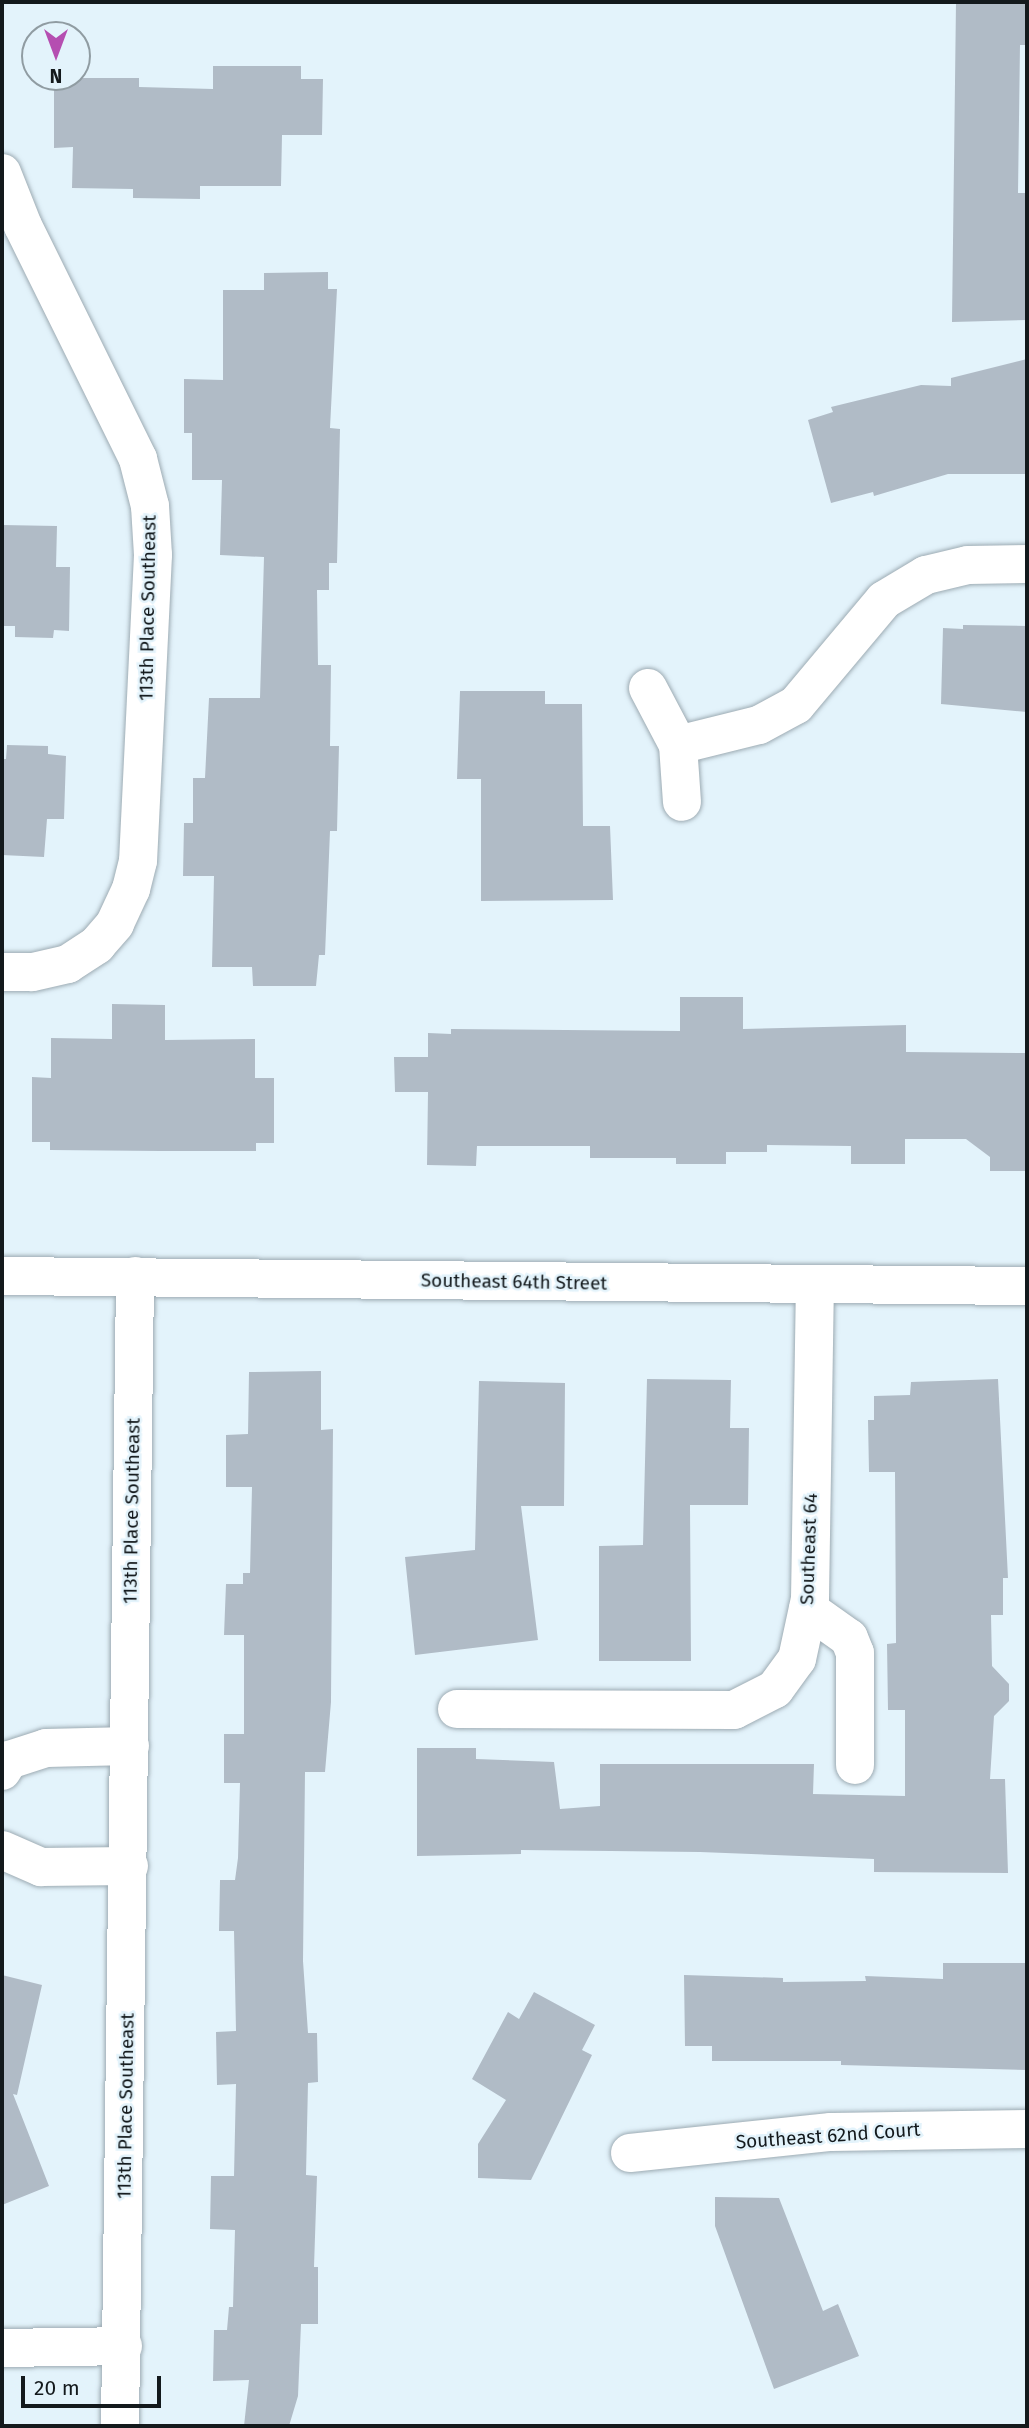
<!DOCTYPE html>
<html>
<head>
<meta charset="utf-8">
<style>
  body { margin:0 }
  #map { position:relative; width:1029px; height:2428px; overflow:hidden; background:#e3f3fb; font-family:"Fira Sans",sans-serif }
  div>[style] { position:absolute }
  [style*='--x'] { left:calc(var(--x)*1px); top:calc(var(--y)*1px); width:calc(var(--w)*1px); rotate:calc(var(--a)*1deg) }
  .building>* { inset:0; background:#b0bbc6 }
  .roads { filter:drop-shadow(0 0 2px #9dabb3) drop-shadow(0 0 2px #9dabb3) }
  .minor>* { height:38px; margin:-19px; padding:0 19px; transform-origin:19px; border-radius:19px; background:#fff }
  span { translate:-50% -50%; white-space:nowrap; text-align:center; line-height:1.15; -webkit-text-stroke:5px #e3f3fb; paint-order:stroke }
  .street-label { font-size:19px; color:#13191c }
  .frame { position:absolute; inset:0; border:4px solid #13191c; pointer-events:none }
  .north { position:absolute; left:21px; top:21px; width:70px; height:70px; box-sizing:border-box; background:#e3f3fb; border:2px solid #909ca2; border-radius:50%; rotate:180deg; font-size:19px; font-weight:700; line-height:28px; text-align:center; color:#13191c }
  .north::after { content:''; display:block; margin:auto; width:24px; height:32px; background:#b54eb1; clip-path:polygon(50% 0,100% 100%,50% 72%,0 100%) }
  .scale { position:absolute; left:21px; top:2376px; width:140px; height:32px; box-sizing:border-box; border:4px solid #13191c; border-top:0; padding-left:9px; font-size:21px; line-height:24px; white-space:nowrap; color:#13191c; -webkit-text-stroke:5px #e3f3fb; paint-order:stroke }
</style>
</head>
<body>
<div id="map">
  <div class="building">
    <div style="clip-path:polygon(956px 2px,1025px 2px,1025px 45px,1020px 45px,1018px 193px,1027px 193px,1027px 320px,952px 322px)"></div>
    <div style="clip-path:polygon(213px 66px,301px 66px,301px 79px,323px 79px,322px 135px,282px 135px,281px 186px,200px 186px,200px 199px,133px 198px,133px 189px,72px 188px,73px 147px,54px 148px,54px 86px,72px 86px,73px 78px,139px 78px,139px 87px,213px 89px)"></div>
    <div style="clip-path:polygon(328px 272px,328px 289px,337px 289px,330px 428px,340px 429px,337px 563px,329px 563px,329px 590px,317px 590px,318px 665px,331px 665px,330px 746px,339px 746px,337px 831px,330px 831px,325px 955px,319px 955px,316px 986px,253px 986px,252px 967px,212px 967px,214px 876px,183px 876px,184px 823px,193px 823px,193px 778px,205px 778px,209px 698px,260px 698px,264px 557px,220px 555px,222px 480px,192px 480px,192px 433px,184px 433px,184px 379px,223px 380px,223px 290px,264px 290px,264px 273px)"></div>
    <div style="clip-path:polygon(1027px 359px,1027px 474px,948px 474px,874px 496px,873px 492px,831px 503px,808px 420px,833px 412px,831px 407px,921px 385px,951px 386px,951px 378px)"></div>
    <div style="clip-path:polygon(2px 525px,57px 526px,56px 567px,70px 567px,69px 631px,54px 630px,53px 638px,15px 637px,15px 626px,2px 626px)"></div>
    <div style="clip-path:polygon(963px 625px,1027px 626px,1027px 712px,941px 704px,943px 628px,963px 629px)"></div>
    <div style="clip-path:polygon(460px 691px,545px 691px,545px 704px,582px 704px,583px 826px,610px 826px,613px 900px,481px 901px,481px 779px,457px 779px)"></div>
    <div style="clip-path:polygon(7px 745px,48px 746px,48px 754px,66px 756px,64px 819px,47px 819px,44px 857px,2px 855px,2px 759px,6px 759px)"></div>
    <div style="clip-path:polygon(680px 997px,743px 997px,743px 1029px,906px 1025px,906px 1052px,1027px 1053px,1027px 1171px,990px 1171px,990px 1157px,966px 1139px,905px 1139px,905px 1164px,851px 1164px,851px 1146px,767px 1145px,767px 1152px,726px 1152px,726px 1164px,676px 1164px,676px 1158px,590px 1158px,590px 1146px,477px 1146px,476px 1166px,427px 1165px,428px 1092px,395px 1092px,394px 1057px,428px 1057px,428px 1033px,451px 1034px,451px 1029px,680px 1031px)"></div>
    <div style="clip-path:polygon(112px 1004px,165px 1005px,165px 1040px,255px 1039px,255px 1078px,274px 1078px,274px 1143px,256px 1143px,256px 1151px,160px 1151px,50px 1150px,50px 1142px,32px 1142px,32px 1077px,51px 1078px,51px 1038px,112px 1039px)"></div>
    <div style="clip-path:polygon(321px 1371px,321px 1430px,333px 1429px,331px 1702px,325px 1772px,305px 1772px,303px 1961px,308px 2033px,317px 2033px,318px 2082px,308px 2083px,306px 2175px,317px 2176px,314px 2267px,318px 2267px,318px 2324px,301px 2324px,298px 2396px,289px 2426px,244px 2426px,249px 2380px,213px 2381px,214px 2330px,227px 2330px,229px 2307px,233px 2307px,235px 2230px,210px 2229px,211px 2176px,234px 2176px,236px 2084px,217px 2085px,216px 2032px,236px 2031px,234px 1931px,219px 1931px,220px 1880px,235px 1880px,238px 1858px,240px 1783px,224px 1783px,224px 1734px,244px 1734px,244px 1635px,224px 1635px,226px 1584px,243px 1584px,243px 1573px,250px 1573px,252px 1487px,226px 1487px,226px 1435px,248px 1434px,249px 1372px)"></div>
    <div style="clip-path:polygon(647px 1379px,731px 1380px,730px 1428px,749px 1428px,748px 1505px,690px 1505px,691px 1661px,599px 1661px,599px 1546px,643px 1545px)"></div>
    <div style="clip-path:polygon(998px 1379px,1008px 1578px,1003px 1578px,1003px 1615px,991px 1615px,992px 1666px,1009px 1684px,1009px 1701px,994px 1716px,990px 1779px,1005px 1779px,1008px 1873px,874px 1872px,874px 1859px,700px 1852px,521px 1850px,521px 1854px,417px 1856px,417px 1748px,476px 1748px,476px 1759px,554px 1762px,560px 1809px,600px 1806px,600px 1764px,814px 1764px,813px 1794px,905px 1796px,905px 1710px,888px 1710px,887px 1644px,896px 1643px,895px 1472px,869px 1472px,868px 1420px,874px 1420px,874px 1396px,910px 1395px,911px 1382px)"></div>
    <div style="clip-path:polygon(479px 1381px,565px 1383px,564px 1506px,521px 1506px,538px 1640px,415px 1655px,405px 1557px,475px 1550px)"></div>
    <div style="clip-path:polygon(943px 1963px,1026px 1963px,1027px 2070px,841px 2065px,841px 2061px,712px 2061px,712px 2046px,685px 2046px,684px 1975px,783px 1978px,783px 1982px,866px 1981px,865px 1976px,943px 1979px)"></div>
    <div style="clip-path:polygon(2px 1975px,42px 1985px,17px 2095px,13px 2094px,49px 2186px,2px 2205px)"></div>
    <div style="clip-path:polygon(534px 1992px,595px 2025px,582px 2050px,592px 2055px,531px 2180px,478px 2178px,478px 2144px,506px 2100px,472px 2079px,508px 2012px,519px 2019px)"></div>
    <div style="clip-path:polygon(715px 2197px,779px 2198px,823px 2311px,838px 2304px,859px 2356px,774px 2389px,715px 2226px)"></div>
  </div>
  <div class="roads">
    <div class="minor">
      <div style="--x:2;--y:173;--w:57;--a:68.4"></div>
      <div style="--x:23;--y:226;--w:260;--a:63.7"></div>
      <div style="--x:138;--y:459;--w:49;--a:75.7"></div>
      <div style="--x:150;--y:506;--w:49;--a:86.5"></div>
      <div style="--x:153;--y:555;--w:306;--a:92.8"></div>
      <div style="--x:138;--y:861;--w:29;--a:104"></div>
      <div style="--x:131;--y:889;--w:38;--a:115"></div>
      <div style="--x:115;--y:924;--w:28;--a:131"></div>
      <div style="--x:97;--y:945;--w:35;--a:147"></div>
      <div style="--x:68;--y:964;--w:37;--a:167"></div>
      <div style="--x:32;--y:972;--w:30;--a:180"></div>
      <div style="--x:648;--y:688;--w:64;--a:62.2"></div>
      <div style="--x:678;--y:745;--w:57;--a:86"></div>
      <div style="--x:678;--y:745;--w:83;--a:-13.9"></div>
      <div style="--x:759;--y:725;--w:42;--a:-28.4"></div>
      <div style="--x:796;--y:705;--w:137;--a:-50"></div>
      <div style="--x:884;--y:600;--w:49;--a:-30.8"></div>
      <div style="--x:926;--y:575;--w:43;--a:-13.4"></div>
      <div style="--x:968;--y:565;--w:59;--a:-1"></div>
      <div style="--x:2;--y:1276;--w:1025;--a:0.56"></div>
      <div style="--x:808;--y:1609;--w:50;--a:35.3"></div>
      <div style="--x:849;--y:1638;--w:16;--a:68"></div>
      <div style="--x:855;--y:1653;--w:112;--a:90"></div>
      <div style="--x:457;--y:1709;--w:277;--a:0.2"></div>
      <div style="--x:734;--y:1710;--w:46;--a:-27.1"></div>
      <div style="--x:775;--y:1689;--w:37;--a:-54"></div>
      <div style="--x:797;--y:1659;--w:61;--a:-77.8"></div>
      <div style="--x:810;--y:1599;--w:313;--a:-89.1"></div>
      <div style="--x:2;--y:1771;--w:13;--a:-58"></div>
      <div style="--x:9;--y:1760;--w:39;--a:-18"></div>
      <div style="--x:46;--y:1748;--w:84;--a:-1.4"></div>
      <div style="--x:2;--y:1850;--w:43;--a:23.6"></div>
      <div style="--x:41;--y:1867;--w:88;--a:-0.7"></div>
      <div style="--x:630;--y:2153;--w:202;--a:-6"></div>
      <div style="--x:831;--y:2132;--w:196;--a:-0.9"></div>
      <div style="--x:2;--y:2348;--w:121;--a:-0.9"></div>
      <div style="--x:120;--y:2426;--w:1150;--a:-89.25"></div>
    </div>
  </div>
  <div class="street-label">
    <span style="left:148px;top:608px;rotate:-89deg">113th Place Southeast</span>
    <span style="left:514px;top:1282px;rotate:1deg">Southeast 64th Street</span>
    <span style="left:132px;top:1511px;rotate:-89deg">113th Place Southeast</span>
    <span style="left:809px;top:1549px;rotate:-88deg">Southeast 64</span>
    <span style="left:126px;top:2106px;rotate:-89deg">113th Place Southeast</span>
    <span style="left:828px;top:2136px;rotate:-4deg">Southeast 62nd Court</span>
  </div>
  <div class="frame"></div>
  <div class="north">N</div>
  <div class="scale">20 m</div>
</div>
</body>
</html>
